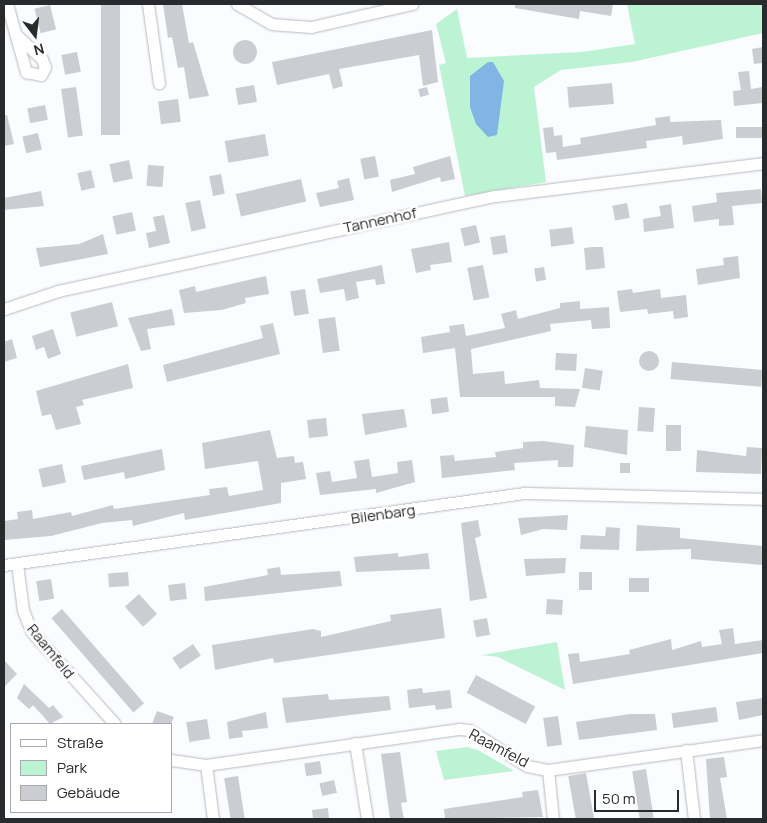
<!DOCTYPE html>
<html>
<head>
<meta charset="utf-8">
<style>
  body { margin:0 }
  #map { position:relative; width:767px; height:823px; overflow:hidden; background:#fafcff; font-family:Manrope,sans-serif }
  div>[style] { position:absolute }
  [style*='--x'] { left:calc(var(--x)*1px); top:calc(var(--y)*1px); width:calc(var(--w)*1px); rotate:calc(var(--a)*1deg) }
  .green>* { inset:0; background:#bcf4d3 }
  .water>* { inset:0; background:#81b5e6 }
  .building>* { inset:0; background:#cbcdd2; transform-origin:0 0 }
  .round { border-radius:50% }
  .roads { filter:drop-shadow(0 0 1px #b8babf) drop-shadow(0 0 1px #b8babf) }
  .minor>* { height:11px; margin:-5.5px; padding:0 5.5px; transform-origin:5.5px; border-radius:5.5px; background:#fff }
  span { translate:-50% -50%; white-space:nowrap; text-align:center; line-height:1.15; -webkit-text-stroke:5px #fff; paint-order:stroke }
  .street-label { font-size:15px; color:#292a2c }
  .frame { position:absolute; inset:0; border:5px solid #292a2c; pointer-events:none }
  .legend { position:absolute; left:10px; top:723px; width:162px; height:90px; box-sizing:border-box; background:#fff; border:1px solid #a9aaab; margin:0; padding:6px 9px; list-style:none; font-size:15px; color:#292a2c }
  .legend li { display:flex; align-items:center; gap:10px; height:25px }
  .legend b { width:25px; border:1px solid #a9aaab }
  .north { position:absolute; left:10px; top:10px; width:50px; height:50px; -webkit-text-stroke:4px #fff; paint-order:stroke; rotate:165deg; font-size:14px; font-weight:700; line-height:20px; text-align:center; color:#292a2c }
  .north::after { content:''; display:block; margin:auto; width:18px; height:22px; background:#292a2c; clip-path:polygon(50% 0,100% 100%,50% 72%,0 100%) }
  .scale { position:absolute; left:594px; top:790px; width:85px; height:22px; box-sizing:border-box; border:2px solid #292a2c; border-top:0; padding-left:6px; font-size:15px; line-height:18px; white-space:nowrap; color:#292a2c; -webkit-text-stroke:4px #fff; paint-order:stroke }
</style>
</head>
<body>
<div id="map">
  <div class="green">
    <div style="clip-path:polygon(627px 4px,763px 4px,763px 33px,632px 62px,561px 70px,534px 87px,546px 182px,465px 196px,439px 65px,446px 63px,436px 24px,457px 9px,467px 58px,582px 52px,635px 44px)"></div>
    <div style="clip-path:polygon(557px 642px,565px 690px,498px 657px,482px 655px)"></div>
    <div style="clip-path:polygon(467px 747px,478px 750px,514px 771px,444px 780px,436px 751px)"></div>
  </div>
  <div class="water">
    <div style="clip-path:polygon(488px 62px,493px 62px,504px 81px,497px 135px,488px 137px,476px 124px,470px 107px,470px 76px)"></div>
  </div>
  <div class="building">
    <div style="left:101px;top:4px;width:19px;height:131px"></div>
    <div style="clip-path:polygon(163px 4px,182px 4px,189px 43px,193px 42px,209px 96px,189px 99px,184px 67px,178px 68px,172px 37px,168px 38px)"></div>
    <div style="clip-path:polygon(515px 4px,613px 4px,611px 16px,580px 11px,579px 19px,515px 8px)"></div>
    <div style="left:50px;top:5px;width:25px;height:16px;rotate:76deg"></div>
    <div style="clip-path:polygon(432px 30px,438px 82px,423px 86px,419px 55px,339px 69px,343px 86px,333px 89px,329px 74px,277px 85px,272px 62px)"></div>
    <div class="round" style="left:233px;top:40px;width:24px;height:24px"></div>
    <div style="clip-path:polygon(763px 47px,763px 63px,754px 64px,752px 49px)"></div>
    <div style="left:77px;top:52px;width:20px;height:16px;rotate:79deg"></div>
    <div style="clip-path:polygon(749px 71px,751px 89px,763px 87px,763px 103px,734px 106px,733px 91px,741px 90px,738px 72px)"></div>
    <div style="left:612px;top:83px;width:21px;height:45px;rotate:85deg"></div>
    <div style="left:254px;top:85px;width:17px;height:19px;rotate:80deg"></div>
    <div style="left:76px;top:87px;width:49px;height:15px;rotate:82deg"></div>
    <div style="left:427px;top:87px;width:8px;height:9px;rotate:76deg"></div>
    <div style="left:178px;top:99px;width:23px;height:20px;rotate:83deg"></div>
    <div style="left:45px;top:105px;width:15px;height:18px;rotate:79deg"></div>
    <div style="clip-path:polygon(7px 115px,14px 144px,4px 146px,4px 116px)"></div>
    <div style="clip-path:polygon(670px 116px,670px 122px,721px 120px,723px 139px,683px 145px,682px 136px,646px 141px,647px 148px,557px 160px,556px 152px,546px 153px,543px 128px,553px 127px,554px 136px,562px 135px,563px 147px,581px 144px,580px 138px,656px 125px,655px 118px)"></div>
    <div style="left:763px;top:127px;width:11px;height:27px;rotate:90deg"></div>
    <div style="left:38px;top:133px;width:17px;height:16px;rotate:77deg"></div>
    <div style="left:265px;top:134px;width:22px;height:41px;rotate:80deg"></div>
    <div style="left:375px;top:156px;width:21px;height:15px;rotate:79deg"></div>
    <div style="clip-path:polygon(450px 156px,455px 179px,441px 182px,440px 177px,392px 192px,390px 180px,415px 174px,413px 167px)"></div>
    <div style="left:129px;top:160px;width:19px;height:20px;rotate:78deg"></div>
    <div style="left:148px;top:165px;width:16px;height:21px;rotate:4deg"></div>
    <div style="left:91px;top:170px;width:18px;height:14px;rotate:77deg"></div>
    <div style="left:221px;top:174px;width:20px;height:12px;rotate:79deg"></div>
    <div style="clip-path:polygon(349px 178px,354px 200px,320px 207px,316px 193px,339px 188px,337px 181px)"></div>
    <div style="left:301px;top:179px;width:23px;height:67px;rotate:77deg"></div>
    <div style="clip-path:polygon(761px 189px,762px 203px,732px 206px,734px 225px,719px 226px,719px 219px,694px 222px,692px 206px,717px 202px,716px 193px)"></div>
    <div style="clip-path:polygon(41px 191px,44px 206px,4px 210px,4px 198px)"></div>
    <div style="left:200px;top:200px;width:29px;height:15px;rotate:78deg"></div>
    <div style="left:627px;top:203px;width:15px;height:15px;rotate:79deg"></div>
    <div style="clip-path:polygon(671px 204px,674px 228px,644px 232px,643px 219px,661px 216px,659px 206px)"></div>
    <div style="left:132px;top:212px;width:19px;height:20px;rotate:78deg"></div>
    <div style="clip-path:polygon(164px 215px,170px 243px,149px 248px,146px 233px,156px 231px,153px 217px)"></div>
    <div style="left:476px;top:225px;width:18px;height:16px;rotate:77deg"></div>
    <div style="left:572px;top:227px;width:17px;height:23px;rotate:83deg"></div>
    <div style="clip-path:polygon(103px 234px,108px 254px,40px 267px,36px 248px,79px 244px)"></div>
    <div style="left:505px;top:235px;width:18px;height:15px;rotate:81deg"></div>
    <div style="clip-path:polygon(449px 242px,452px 262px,430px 265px,431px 270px,416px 273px,411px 249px)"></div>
    <div style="clip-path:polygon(593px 247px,603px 247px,605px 268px,586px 270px,584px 248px)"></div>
    <div style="clip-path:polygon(738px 256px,740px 278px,698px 285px,696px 269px,724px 265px,723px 258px)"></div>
    <div style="clip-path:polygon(382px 265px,385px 284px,376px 285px,375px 279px,356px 282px,359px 298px,346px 301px,344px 289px,320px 293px,317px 279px)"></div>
    <div style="left:483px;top:265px;width:33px;height:16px;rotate:79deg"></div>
    <div style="left:544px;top:267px;width:13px;height:10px;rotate:81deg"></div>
    <div style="clip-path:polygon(266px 276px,269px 294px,245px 298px,246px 303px,222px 310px,184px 313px,179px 290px,195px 286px,196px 292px)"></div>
    <div style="left:305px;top:289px;width:25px;height:15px;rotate:81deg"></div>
    <div style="clip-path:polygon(632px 289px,633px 293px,660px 289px,661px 298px,686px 295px,688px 317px,674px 319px,673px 311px,648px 314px,647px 309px,620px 312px,617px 291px)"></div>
    <div style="clip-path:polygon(580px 301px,580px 309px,609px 307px,610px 328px,592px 329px,591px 320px,550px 324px,551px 331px,471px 349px,473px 374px,504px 371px,505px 384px,539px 380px,540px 388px,580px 389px,575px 407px,555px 406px,555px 397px,460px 397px,455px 348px,423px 353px,421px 337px,450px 332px,449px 326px,464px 324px,466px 336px,505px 328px,501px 314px,516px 310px,518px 319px,560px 308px,560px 303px)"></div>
    <div style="left:112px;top:302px;width:25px;height:43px;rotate:76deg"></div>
    <div style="clip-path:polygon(172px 309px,175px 325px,147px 329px,151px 349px,141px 351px,128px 318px)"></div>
    <div style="left:335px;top:317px;width:34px;height:17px;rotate:82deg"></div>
    <div style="clip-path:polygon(273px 323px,280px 354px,167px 382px,163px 365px,263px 338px,260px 326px)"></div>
    <div style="clip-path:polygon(53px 329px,61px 354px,48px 359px,44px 347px,36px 350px,32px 336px)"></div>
    <div style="clip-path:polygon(12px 339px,17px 358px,4px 362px,4px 342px)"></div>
    <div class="round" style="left:639px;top:351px;width:20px;height:20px"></div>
    <div style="left:556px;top:353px;width:21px;height:17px;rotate:3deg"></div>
    <div style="left:672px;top:362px;width:91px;height:17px;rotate:5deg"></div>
    <div style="clip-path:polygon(128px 364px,133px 388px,82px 400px,84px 405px,76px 407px,81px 424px,56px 430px,51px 414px,42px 416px,36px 391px)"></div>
    <div style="left:585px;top:368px;width:18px;height:20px;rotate:9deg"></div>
    <div style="left:447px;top:397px;width:15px;height:17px;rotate:82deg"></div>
    <div style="left:639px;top:407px;width:16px;height:24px;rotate:4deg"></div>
    <div style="clip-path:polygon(404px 409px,407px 427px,365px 435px,362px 414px)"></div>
    <div style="left:326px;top:418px;width:18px;height:19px;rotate:84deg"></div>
    <div style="left:666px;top:425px;width:15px;height:26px"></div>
    <div style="clip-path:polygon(586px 426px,628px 430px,627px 455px,584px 447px)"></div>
    <div style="clip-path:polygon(270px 430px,277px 458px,294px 456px,295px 463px,303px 462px,306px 479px,281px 483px,281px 503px,185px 520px,184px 513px,133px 526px,132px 520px,102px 523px,51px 536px,4px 540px,4px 521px,18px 519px,17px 512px,32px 510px,33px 519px,71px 512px,72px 516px,113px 505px,114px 509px,210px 495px,209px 489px,227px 487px,229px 496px,263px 490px,258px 461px,205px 469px,202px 443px)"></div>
    <div style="clip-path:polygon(543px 441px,574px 445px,573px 467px,558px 467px,558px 460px,514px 463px,515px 470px,442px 478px,440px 456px,454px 455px,455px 461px,496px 457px,495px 452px,523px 448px,523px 442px)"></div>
    <div style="clip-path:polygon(747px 447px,762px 448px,761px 474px,696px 472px,697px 450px,746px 456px)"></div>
    <div style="clip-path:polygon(162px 449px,165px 470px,125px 479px,124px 472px,84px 480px,81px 466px)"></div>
    <div style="clip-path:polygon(369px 459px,372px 477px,398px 473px,397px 462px,412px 460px,415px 482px,376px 493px,376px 489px,320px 495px,316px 473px,330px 471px,332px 482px,357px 478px,354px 461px)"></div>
    <div style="left:620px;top:463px;width:10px;height:10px"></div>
    <div style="left:62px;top:464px;width:19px;height:24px;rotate:78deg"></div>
    <div style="clip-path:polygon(568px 515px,567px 530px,543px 529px,521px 535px,518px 518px)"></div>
    <div style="clip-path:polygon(478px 520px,481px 536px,475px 538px,487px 598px,470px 601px,461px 523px)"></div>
    <div style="clip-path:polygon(637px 525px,680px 528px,680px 538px,763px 546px,763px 565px,691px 559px,691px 549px,636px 551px)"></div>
    <div style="clip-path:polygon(606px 527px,620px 528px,619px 550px,580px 549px,581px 535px,605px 536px)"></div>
    <div style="clip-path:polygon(398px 553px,398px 557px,428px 553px,430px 569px,356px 572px,354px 557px)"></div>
    <div style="clip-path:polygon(566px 558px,565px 573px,526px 576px,524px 559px)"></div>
    <div style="clip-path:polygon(280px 567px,281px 575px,340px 571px,342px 586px,205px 601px,204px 587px,268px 575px,267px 569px)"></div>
    <div style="left:128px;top:572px;width:14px;height:20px;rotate:86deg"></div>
    <div style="left:579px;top:572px;width:13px;height:18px"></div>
    <div style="left:629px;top:578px;width:20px;height:14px"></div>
    <div style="left:51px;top:579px;width:20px;height:15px;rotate:81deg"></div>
    <div style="left:185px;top:583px;width:16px;height:17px;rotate:83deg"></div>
    <div style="left:139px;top:594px;width:27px;height:19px;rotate:48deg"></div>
    <div style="left:547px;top:599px;width:16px;height:15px;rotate:4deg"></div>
    <div style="clip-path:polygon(441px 608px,445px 638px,274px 663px,273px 658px,215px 670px,212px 645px,313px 629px,321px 631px,321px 637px,391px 621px,390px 615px)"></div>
    <div style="left:62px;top:609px;width:125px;height:14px;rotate:49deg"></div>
    <div style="left:487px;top:618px;width:17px;height:14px;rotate:80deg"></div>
    <div style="clip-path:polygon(733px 628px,735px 644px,763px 640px,763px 653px,573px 684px,568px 654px,579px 653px,580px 662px,630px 654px,629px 650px,671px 639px,672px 650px,701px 641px,702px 647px,722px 644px,719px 630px)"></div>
    <div style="left:193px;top:644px;width:14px;height:25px;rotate:56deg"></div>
    <div style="clip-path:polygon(4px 660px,17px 674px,4px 687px)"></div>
    <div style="left:476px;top:675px;width:67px;height:20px;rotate:28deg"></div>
    <div style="clip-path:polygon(24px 684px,49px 708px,53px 705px,63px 717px,50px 724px,33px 705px,29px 709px,17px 698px)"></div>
    <div style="clip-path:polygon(422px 688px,423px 693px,450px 690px,452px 708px,436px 710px,435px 705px,409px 708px,407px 690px)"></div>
    <div style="clip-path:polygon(328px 694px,329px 700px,389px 696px,391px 710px,286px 723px,282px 698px)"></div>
    <div style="clip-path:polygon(763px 698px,763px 715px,739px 720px,736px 702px)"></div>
    <div style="left:716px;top:707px;width:15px;height:45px;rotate:82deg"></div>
    <div style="clip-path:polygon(157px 711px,174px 717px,171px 724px,152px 724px)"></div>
    <div style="clip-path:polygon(266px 712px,268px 728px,242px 731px,243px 737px,229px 739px,227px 722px)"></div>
    <div style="clip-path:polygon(630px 714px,655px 714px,657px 730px,579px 740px,576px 722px)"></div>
    <div style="left:558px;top:716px;width:29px;height:15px;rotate:82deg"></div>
    <div style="left:207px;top:719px;width:20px;height:21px;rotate:81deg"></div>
    <div style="clip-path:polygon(400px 752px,407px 802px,401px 803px,404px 819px,390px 819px,381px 754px)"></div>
    <div style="clip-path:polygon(724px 757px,727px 777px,720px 778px,727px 819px,710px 819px,706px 759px)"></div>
    <div style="left:320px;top:761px;width:13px;height:16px;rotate:81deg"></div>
    <div style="left:646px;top:769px;width:49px;height:14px;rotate:81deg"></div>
    <div style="left:586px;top:773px;width:47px;height:18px;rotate:80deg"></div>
    <div style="left:238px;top:776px;width:43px;height:14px;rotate:81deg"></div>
    <div style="left:334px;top:780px;width:13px;height:15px;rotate:77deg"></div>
    <div style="clip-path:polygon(538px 790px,543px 817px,445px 819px,444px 809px,523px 797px,522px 792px)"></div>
    <div style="clip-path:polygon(328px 808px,329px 819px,313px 819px,312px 810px)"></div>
  </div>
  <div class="roads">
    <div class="minor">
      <div style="--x:7;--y:4;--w:71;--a:74.4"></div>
      <div style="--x:26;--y:72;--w:15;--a:11"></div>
      <div style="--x:41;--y:75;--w:9;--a:-63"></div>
      <div style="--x:45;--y:67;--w:9;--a:-111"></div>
      <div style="--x:42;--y:59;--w:35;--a:-137"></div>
      <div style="--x:148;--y:4;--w:80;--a:82.1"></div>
      <div style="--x:237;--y:4;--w:39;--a:30"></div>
      <div style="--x:271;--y:24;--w:40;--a:4.3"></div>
      <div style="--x:311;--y:27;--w:104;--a:-12.8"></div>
      <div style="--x:4;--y:309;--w:57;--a:-18.4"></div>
      <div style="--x:58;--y:291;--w:447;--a:-12.3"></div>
      <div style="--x:495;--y:196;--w:270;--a:-7"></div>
      <div style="--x:17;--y:564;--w:46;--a:82.6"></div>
      <div style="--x:23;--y:610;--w:22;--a:69"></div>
      <div style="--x:31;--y:631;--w:125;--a:47.9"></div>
      <div style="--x:4;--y:565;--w:525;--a:-7.88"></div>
      <div style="--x:524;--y:493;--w:239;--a:1.4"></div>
      <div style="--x:355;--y:743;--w:77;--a:81"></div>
      <div style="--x:686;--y:750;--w:69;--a:83.4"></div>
      <div style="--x:171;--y:760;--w:35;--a:8"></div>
      <div style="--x:206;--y:765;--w:256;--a:-8.1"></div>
      <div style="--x:459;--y:729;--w:10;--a:6"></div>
      <div style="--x:469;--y:730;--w:68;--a:31.8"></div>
      <div style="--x:527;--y:766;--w:21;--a:11"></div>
      <div style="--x:548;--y:770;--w:217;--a:-7.9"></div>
      <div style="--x:206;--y:765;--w:54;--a:82.6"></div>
      <div style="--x:548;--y:770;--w:49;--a:84.2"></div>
    </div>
  </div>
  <div class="street-label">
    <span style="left:380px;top:220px;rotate:-12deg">Tannenhof</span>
    <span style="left:383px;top:514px;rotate:-8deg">Bilenbarg</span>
    <span style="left:51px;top:651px;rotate:51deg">Raamfeld</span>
    <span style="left:499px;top:748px;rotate:28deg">Raamfeld</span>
  </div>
  <div class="frame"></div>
  <ul class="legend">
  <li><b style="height:6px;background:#fff"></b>Straße</li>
  <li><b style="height:14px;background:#bcf4d3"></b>Park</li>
  <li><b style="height:14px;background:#cbcdd2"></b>Gebäude</li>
  </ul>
  <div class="north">N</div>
  <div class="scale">50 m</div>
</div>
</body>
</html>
